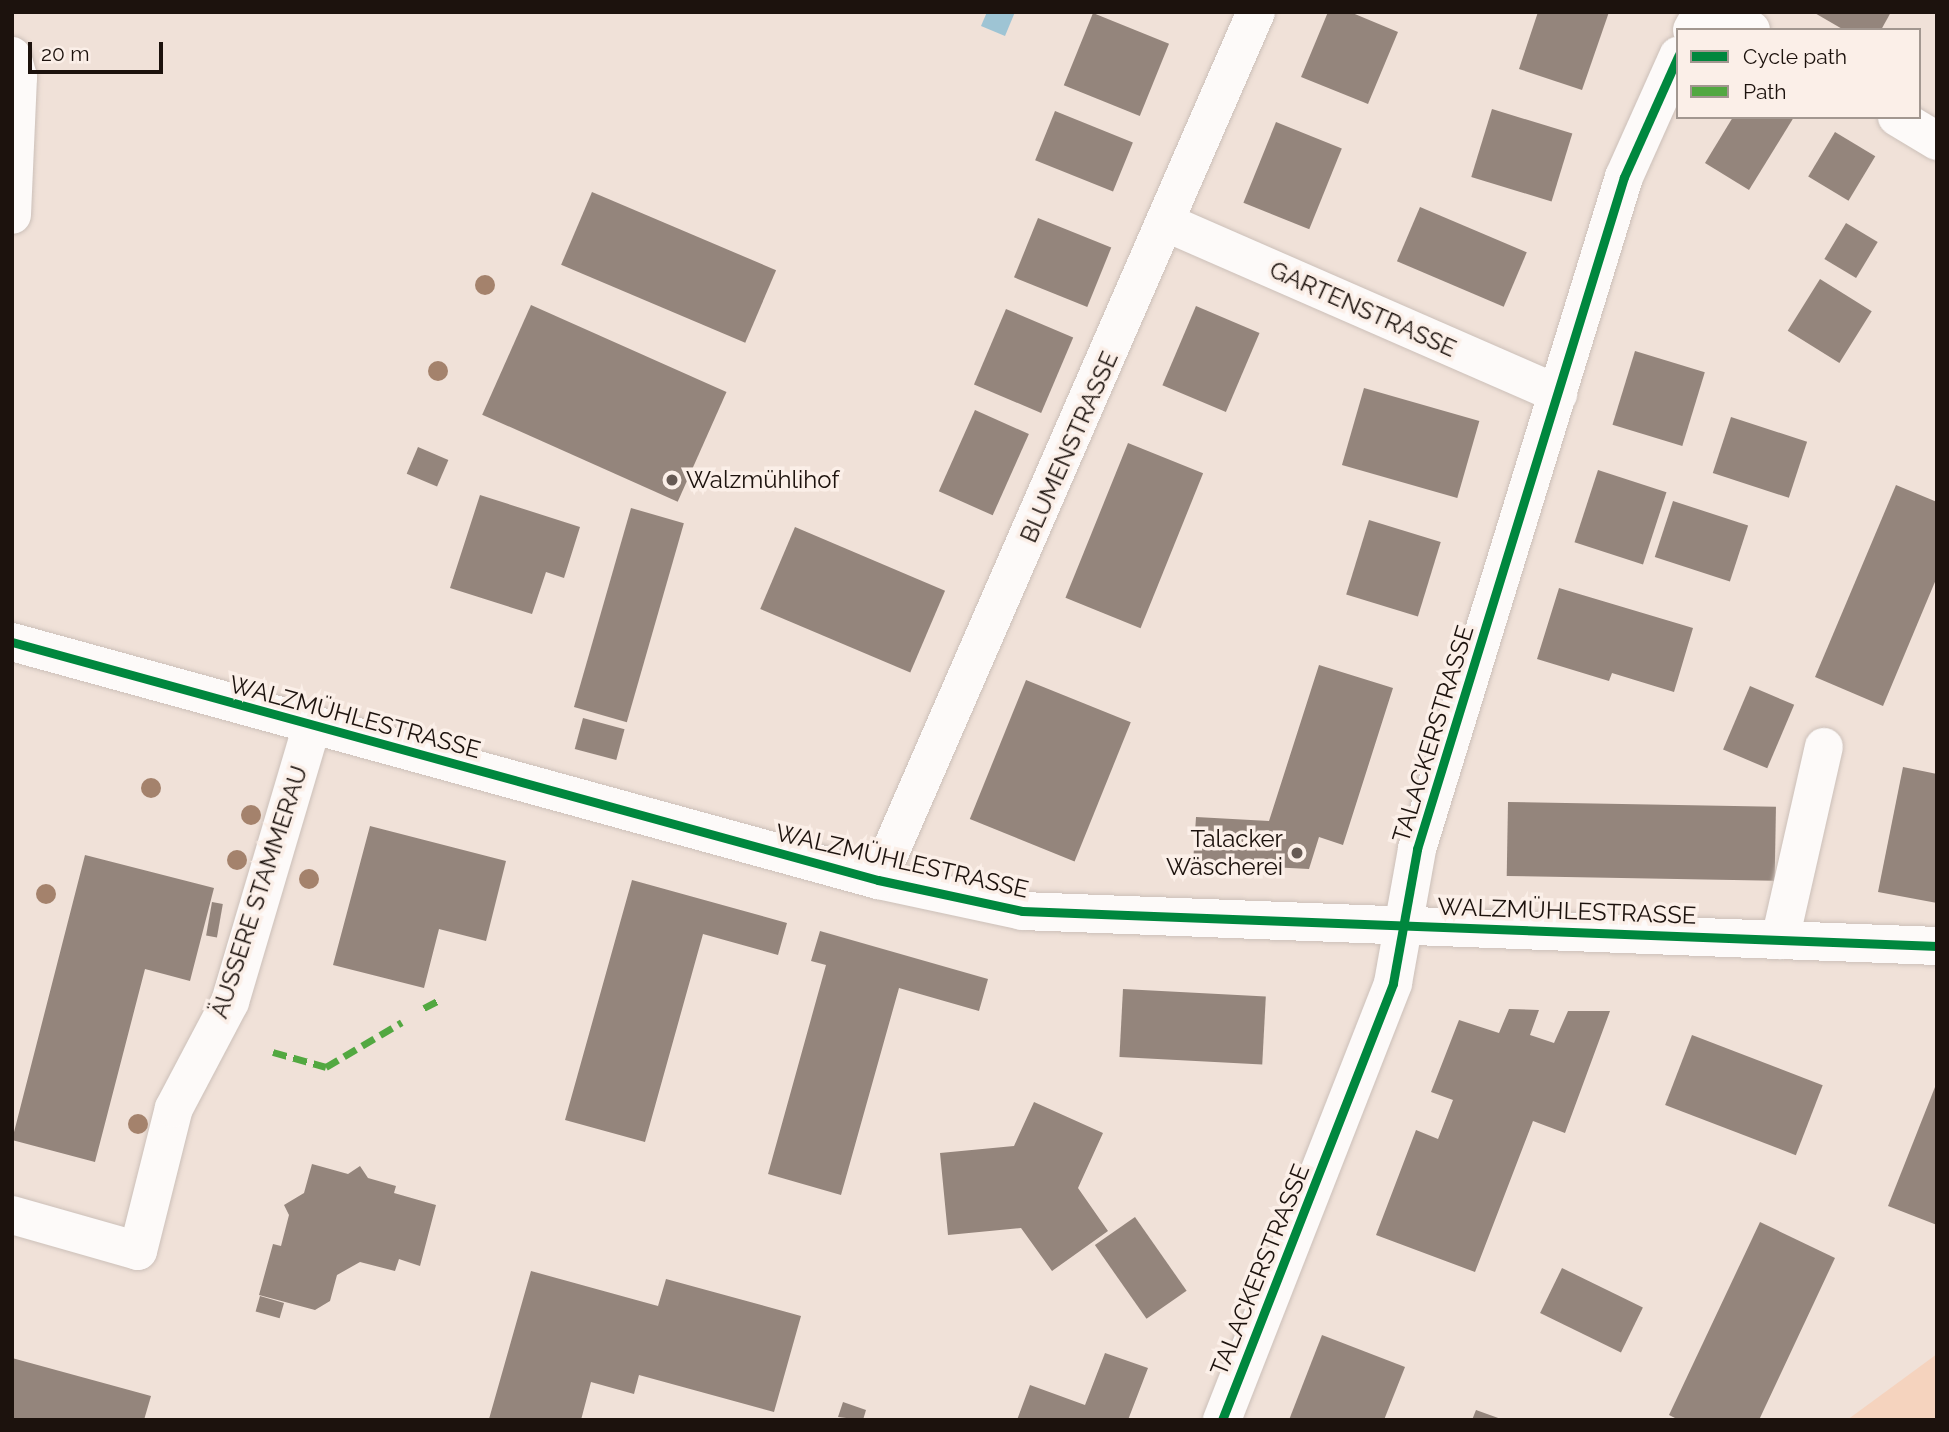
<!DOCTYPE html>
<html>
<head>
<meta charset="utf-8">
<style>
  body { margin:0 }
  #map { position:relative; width:1949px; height:1432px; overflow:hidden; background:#f0e1d8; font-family:Raleway,sans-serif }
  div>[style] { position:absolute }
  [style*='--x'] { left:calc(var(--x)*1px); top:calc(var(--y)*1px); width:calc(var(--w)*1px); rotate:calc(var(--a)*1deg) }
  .green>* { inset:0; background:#f5d3be }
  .water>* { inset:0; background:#9ec4d4 }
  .building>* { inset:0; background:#94857c; transform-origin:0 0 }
  .roads { filter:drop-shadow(0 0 2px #ccc0b9) drop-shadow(0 0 2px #ccc0b9) }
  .minor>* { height:38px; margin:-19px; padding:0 19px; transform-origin:19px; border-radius:19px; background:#fdfaf9 }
  .quiet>* { height:7px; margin-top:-3.5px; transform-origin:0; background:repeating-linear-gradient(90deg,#52a841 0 14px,transparent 0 21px) }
  .cycleway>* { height:9px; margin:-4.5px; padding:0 4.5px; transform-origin:4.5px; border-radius:4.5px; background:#00873e }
  .trees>* { width:20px; height:20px; margin:-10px; border-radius:50%; background:#a4826c }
  .dots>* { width:19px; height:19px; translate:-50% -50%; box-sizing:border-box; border:4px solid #fbefe8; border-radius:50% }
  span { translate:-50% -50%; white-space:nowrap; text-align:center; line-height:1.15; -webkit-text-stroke:7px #fbefe8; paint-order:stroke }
  .street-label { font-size:24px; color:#1c120d }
  .poi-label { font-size:24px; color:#1c120d }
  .left { translate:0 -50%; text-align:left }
  .right { translate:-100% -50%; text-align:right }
  .frame { position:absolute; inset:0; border:14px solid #1c120d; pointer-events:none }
  .legend { position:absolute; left:1676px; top:28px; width:245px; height:91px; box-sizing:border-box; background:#fbefe8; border:2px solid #a29790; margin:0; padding:9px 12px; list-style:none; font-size:21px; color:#1c120d }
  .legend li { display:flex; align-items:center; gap:14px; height:35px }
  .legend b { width:35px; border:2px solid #a29790 }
  .scale { position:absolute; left:28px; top:42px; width:135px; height:32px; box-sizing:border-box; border:4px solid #1c120d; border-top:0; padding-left:9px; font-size:21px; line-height:24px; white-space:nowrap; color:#1c120d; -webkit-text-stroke:5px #fbefe8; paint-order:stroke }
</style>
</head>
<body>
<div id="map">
  <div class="green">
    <div style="clip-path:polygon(1937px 1354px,1937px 1420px,1847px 1420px)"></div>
  </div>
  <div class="water">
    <div style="clip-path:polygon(987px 12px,1015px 12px,1005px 36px,981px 26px)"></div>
  </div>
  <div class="building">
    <div style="clip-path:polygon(1328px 12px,1350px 12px,1398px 32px,1368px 104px,1301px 77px)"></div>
    <div style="clip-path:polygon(1538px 12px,1609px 12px,1582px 90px,1519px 69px)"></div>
    <div style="clip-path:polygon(1813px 12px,1891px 12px,1881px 30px,1844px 30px)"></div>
    <div style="left:1093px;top:13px;width:82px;height:78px;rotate:22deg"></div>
    <div style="left:1492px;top:109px;width:84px;height:71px;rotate:17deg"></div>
    <div style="left:1055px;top:111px;width:84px;height:53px;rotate:22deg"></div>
    <div style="clip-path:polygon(1733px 117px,1794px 117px,1749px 190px,1705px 163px)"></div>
    <div style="left:1276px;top:122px;width:71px;height:87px;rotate:22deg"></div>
    <div style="left:1835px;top:132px;width:47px;height:52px;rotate:31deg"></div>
    <div style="left:592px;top:192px;width:200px;height:79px;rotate:23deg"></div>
    <div style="left:1420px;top:207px;width:116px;height:59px;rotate:23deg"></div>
    <div style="left:1038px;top:218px;width:79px;height:64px;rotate:22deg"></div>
    <div style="left:1846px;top:223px;width:37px;height:42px;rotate:31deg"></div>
    <div style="left:1820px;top:279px;width:61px;height:61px;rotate:32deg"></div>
    <div style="left:531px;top:305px;width:214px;height:120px;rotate:24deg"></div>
    <div style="left:1196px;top:306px;width:69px;height:86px;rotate:23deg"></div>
    <div style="left:1006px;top:309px;width:73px;height:82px;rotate:23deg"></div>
    <div style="left:1635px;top:351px;width:73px;height:77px;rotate:17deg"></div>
    <div style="left:1364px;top:388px;width:120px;height:80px;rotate:16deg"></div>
    <div style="left:975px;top:410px;width:59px;height:89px;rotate:24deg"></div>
    <div style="left:1731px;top:417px;width:80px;height:59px;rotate:18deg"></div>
    <div style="left:1128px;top:443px;width:81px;height:167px;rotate:22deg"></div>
    <div style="left:418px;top:447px;width:33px;height:29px;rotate:23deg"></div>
    <div style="left:1598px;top:470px;width:72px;height:76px;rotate:18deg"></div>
    <div style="clip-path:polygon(1896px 485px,1937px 502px,1937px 577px,1883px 706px,1815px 677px)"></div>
    <div style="clip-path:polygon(480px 495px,580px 527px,564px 578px,546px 572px,532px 614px,450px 588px)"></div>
    <div style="left:1673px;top:501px;width:79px;height:59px;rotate:18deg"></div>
    <div style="left:631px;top:508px;width:55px;height:207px;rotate:16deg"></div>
    <div style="left:1369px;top:520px;width:75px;height:78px;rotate:17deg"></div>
    <div style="left:795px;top:527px;width:163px;height:89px;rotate:23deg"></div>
    <div style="clip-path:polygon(1559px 588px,1693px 628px,1674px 692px,1612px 673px,1609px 681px,1537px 659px)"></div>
    <div style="clip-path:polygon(1319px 665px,1393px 688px,1343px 845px,1319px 837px,1309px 869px,1193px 863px,1196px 817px,1269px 821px)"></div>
    <div style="left:1026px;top:680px;width:113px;height:150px;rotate:22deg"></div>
    <div style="left:1750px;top:686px;width:48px;height:69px;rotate:23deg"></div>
    <div style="left:583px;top:718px;width:43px;height:32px;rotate:15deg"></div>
    <div style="clip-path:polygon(1903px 767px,1937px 774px,1937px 903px,1878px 892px)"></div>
    <div style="left:1508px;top:802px;width:268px;height:74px;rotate:1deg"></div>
    <div style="clip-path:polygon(370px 826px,506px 861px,486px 941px,439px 929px,424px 988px,333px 965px)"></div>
    <div style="clip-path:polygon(85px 855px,214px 888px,190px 981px,145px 969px,95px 1162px,12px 1140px)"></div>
    <div style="clip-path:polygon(632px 880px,787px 923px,778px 955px,703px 934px,645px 1142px,565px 1120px)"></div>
    <div style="left:212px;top:902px;width:11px;height:34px;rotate:10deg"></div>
    <div style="clip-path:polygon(820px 931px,988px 979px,979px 1011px,899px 988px,841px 1195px,768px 1174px,826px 965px,811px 961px)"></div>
    <div style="left:1123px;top:989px;width:143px;height:68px;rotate:3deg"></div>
    <div style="clip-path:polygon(1509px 1009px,1539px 1010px,1530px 1035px,1554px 1043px,1568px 1011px,1610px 1011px,1565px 1133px,1533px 1121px,1475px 1272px,1376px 1235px,1416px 1130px,1438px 1139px,1453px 1100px,1431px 1092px,1459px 1020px,1499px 1033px)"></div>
    <div style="left:1692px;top:1035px;width:140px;height:75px;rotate:21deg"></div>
    <div style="clip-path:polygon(1937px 1082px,1937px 1225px,1888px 1206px)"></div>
    <div style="clip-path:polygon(1034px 1102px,1103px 1133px,1078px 1188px,1108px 1231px,1052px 1271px,1021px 1228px,948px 1235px,940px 1153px,1014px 1146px)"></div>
    <div style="clip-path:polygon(312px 1164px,348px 1174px,360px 1166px,368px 1178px,396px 1186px,394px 1193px,436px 1205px,420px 1266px,399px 1259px,395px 1271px,360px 1262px,337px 1275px,330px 1301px,315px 1310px,259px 1295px,273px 1244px,281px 1246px,289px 1215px,284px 1205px,304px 1193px)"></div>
    <div style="left:1135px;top:1217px;width:90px;height:49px;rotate:55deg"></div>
    <div style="clip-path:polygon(1760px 1222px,1835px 1258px,1759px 1420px,1679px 1420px,1669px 1415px)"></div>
    <div style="left:1562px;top:1268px;width:90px;height:50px;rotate:26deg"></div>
    <div style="clip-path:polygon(531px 1271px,658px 1306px,666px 1279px,801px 1316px,774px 1412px,639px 1375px,634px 1394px,591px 1382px,581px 1420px,489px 1419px)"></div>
    <div style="left:260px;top:1296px;width:25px;height:16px;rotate:16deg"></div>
    <div style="clip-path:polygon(1322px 1335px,1405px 1367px,1384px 1420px,1289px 1420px)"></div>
    <div style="clip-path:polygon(1105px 1353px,1148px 1368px,1128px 1420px,1017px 1420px,1030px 1385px,1085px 1405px)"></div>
    <div style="clip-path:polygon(12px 1358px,151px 1396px,144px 1420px,12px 1420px)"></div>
    <div style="clip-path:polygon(843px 1402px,866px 1410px,863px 1420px,838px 1417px)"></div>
    <div style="clip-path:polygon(1476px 1410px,1501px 1419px,1501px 1420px,1472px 1420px)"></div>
  </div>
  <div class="roads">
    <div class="minor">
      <div style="--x:1721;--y:12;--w:35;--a:31"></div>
      <div style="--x:1692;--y:30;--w:21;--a:-61"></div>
      <div style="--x:12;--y:56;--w:22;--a:74"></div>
      <div style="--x:18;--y:77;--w:138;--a:92.5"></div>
      <div style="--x:1897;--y:117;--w:47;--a:31"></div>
      <div style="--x:1167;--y:223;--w:427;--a:23.6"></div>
      <div style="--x:12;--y:642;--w:898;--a:15.37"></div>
      <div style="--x:878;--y:880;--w:147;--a:12.1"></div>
      <div style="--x:1022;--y:911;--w:916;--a:2.19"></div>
      <div style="--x:878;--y:880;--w:947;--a:-66.47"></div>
      <div style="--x:1780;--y:940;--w:198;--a:-77.2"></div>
      <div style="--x:12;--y:1215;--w:131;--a:15.9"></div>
      <div style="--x:138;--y:1251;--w:147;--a:-75.9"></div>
      <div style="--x:174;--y:1108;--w:120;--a:-62.2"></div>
      <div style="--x:230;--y:1002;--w:289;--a:-73.5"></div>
      <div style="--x:1222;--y:1420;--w:469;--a:-68.6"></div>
      <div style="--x:1393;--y:983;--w:136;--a:-79.8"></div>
      <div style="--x:1417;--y:849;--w:703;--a:-72.88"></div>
      <div style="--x:1624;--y:177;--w:133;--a:-65.9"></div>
    </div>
  </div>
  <div class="quiet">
    <div style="--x:12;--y:202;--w:2;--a:0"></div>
    <div style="--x:424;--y:1008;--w:16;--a:-27"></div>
    <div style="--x:273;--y:1052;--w:55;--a:15.8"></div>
    <div style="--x:326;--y:1067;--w:88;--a:-30.6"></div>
  </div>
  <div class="cycleway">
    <div style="--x:12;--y:642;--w:898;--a:15.37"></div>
    <div style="--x:878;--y:880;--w:147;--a:12.1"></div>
    <div style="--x:1022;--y:911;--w:916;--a:2.19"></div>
    <div style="--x:1222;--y:1420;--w:469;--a:-68.6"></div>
    <div style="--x:1393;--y:983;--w:136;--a:-79.8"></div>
    <div style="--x:1417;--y:849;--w:703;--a:-72.88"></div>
    <div style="--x:1624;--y:177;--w:133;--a:-65.9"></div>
  </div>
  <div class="trees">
    <div style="left:485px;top:285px"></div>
    <div style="left:438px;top:371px"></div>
    <div style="left:151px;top:788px"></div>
    <div style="left:251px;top:815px"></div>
    <div style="left:237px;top:860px"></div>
    <div style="left:309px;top:879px"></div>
    <div style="left:46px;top:894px"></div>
    <div style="left:138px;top:1124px"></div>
  </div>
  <div class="dots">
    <div style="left:672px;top:480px;background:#665a54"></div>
    <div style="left:1297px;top:853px;background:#665a54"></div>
  </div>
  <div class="street-label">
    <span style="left:1363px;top:309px;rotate:24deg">GARTENSTRASSE</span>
    <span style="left:1069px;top:447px;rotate:-66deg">BLUMENSTRASSE</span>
    <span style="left:355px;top:717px;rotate:15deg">WALZMÜHLESTRASSE</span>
    <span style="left:1433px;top:734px;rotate:-73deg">TALACKERSTRASSE</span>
    <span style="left:902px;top:861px;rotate:13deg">WALZMÜHLESTRASSE</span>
    <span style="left:259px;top:892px;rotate:-72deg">ÄUSSERE STAMMERAU</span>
    <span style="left:1567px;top:911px;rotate:2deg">WALZMÜHLESTRASSE</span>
    <span style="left:1260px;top:1270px;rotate:-68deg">TALACKERSTRASSE</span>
  </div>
  <div class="poi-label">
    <span class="left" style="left:686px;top:480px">Walzmühlihof</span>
    <span class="right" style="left:1283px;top:853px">Talacker<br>Wäscherei</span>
  </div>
  <div class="frame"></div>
  <ul class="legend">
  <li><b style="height:9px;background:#00873e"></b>Cycle path</li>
  <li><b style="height:9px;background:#52a841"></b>Path</li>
  </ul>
  <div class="scale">20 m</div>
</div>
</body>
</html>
